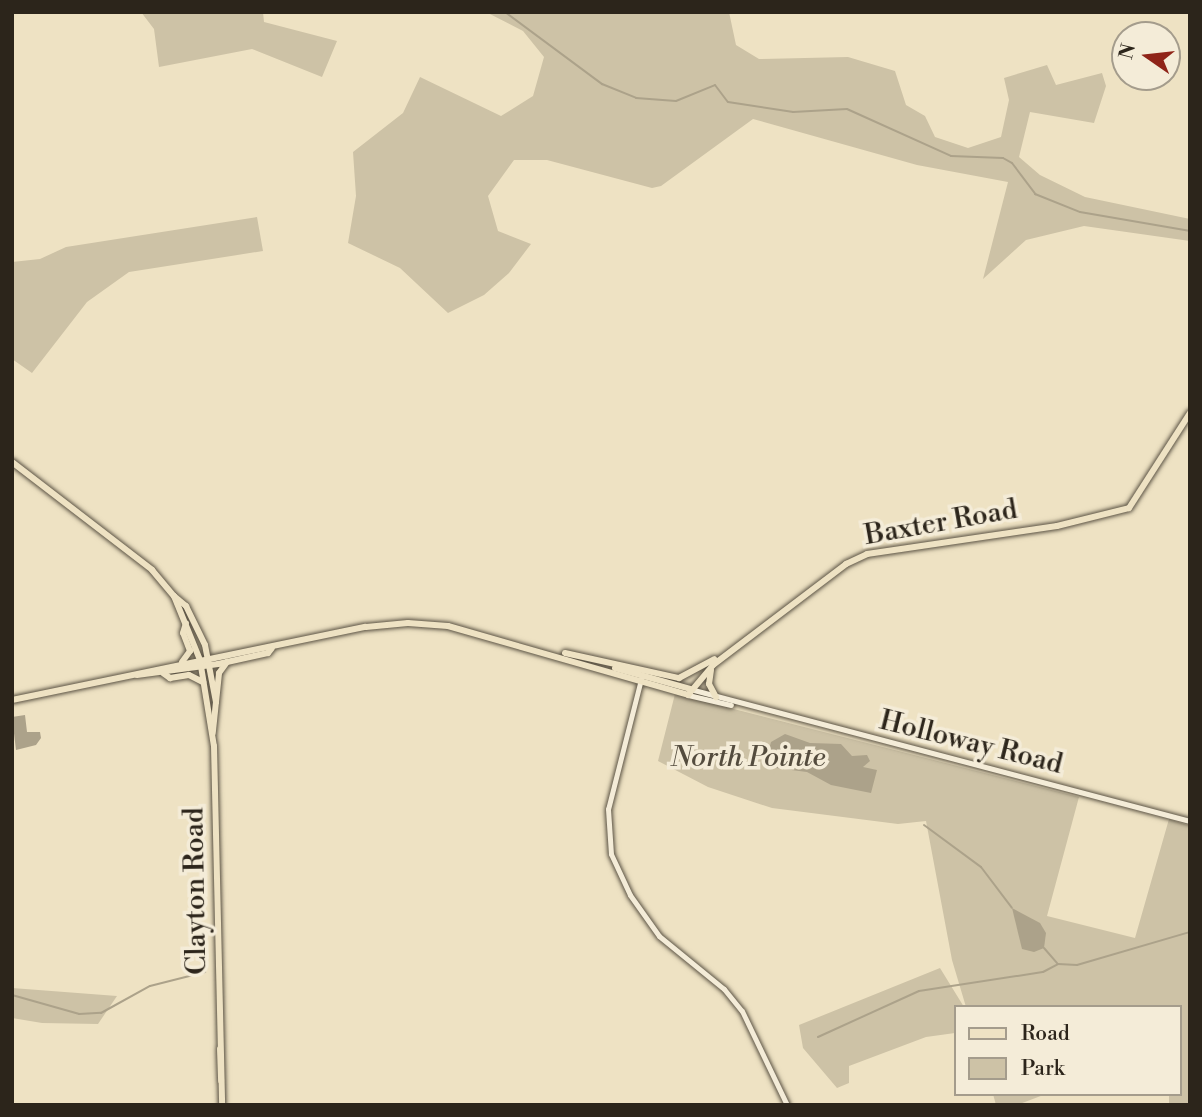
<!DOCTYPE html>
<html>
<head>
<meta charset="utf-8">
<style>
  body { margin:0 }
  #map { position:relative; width:1202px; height:1117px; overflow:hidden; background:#eee2c3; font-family:"Libre Bodoni",serif }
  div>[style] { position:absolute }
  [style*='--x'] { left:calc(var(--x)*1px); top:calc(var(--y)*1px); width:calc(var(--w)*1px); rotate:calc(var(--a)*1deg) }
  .green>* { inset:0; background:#cdc2a6 }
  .water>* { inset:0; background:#aca28a }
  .stream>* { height:2px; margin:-1px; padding:0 1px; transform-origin:1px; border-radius:1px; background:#aca28a }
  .roads { filter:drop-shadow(0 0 2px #5c5445) drop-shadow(0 0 2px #5c5445) }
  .minor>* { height:5px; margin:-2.5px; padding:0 2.5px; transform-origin:2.5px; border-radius:2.5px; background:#f4ecd8 }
  .major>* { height:6px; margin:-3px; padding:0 3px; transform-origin:3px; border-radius:3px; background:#eee2c3 }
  span { translate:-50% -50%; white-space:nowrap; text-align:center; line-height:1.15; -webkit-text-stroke:7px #f4ecd8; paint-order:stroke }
  .street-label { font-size:28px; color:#2c251b }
  .park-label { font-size:28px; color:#544c3e; font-style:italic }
  .frame { position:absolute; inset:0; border:14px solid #2c251b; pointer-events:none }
  .legend { position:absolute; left:954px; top:1005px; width:228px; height:91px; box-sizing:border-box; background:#f4ecd8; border:2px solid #a49c8c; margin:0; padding:9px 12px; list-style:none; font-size:21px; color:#2c251b }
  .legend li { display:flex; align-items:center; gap:14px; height:35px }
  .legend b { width:35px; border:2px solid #a49c8c }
  .north { position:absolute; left:1111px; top:21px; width:70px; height:70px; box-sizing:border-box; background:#f4ecd8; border:2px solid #a49c8c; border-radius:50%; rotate:284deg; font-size:19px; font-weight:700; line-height:28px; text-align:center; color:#2c251b }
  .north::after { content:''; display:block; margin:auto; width:24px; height:32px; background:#8f2418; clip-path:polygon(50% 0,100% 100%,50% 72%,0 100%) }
</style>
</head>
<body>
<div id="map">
  <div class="green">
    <div style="clip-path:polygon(141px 12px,263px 12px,264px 22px,337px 41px,322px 77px,252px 49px,159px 67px,154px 29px)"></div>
    <div style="clip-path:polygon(486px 12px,729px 12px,736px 45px,759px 59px,848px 57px,895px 71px,906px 105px,925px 116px,935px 137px,968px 148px,1001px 137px,1009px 100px,1004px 78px,1047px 65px,1056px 85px,1102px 73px,1106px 86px,1094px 123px,1030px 112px,1019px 157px,1040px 175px,1085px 197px,1190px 219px,1190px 241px,1084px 226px,1026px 240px,983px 279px,1008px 182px,917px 165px,753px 119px,661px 186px,652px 188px,547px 160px,514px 160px,488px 196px,498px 231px,531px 244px,509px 273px,484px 295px,448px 313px,400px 268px,348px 243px,356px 196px,353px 152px,403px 113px,420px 77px,501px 116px,533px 96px,544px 57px,523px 31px)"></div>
    <div style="clip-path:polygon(257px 217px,263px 251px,129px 272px,87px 302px,32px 373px,12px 359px,12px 262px,40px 259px,66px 247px)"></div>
    <div style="clip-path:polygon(675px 694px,1079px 797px,1047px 916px,1135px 938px,1169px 819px,1190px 826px,1190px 1105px,1169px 1105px,1169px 1094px,1179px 1094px,1179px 1007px,966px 1007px,952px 960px,926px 821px,898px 824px,772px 808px,708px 787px,658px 761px)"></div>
    <div style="clip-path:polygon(940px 968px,964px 1007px,955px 1007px,955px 1033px,926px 1037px,849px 1066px,849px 1083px,837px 1088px,803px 1048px,799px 1025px)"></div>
    <div style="clip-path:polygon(12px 988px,117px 996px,98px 1024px,42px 1023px,12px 1018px)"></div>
    <div style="clip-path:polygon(993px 1094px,1046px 1094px,1017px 1105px,996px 1105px)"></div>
  </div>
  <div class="water">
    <div style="clip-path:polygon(25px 715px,27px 732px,40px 732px,41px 738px,36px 745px,16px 750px,12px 717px)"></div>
    <div style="clip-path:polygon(785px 734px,810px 743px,841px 744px,852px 756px,867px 755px,870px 761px,863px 767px,877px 770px,871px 793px,831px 785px,807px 772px,776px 768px,768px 753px,771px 742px)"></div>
    <div style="clip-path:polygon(1012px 908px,1040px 923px,1046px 933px,1044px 948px,1034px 952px,1022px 949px)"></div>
  </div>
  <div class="stream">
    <div style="--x:505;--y:12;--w:121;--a:36.6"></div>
    <div style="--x:602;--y:84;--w:37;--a:22"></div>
    <div style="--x:636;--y:98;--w:40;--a:4.3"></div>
    <div style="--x:676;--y:101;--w:42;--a:-22.3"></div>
    <div style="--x:715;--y:85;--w:21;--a:53"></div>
    <div style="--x:728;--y:102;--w:66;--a:8.7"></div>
    <div style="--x:793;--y:112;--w:54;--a:-3.2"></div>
    <div style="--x:847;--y:109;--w:114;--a:24.3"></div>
    <div style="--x:951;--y:156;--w:52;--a:2.2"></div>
    <div style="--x:1003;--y:158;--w:10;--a:29"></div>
    <div style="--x:1012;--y:163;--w:39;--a:53"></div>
    <div style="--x:1035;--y:194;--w:48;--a:21.8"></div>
    <div style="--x:1080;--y:212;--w:112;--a:9.8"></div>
    <div style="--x:924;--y:825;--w:71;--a:36.4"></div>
    <div style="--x:981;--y:867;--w:51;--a:52.9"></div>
    <div style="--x:1044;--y:948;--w:20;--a:49"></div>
    <div style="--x:12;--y:995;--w:70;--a:15.8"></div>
    <div style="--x:79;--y:1014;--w:22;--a:-3"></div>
    <div style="--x:101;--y:1013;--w:56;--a:-28.9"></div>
    <div style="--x:150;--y:986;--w:57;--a:-14.3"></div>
    <div style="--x:818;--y:1037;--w:111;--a:-24.5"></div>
    <div style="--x:919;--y:991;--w:125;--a:-8.7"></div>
    <div style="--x:1043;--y:972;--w:17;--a:-28"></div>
    <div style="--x:1058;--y:964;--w:19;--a:3"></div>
    <div style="--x:1077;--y:965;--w:118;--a:-16.3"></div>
  </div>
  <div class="roads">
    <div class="minor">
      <div style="--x:641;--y:679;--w:134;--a:104.2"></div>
      <div style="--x:608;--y:809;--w:45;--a:86.2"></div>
      <div style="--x:611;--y:854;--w:45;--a:65.1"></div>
      <div style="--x:630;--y:895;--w:50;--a:54.7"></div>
      <div style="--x:659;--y:936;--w:84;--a:39.2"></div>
      <div style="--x:724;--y:989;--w:28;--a:51"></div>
      <div style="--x:742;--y:1011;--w:104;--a:64.4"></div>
      <div style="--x:690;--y:689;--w:517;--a:14.79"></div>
      <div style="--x:688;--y:695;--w:44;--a:13.1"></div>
    </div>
    <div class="major">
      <div style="--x:12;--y:462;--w:177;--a:37.6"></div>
      <div style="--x:152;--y:570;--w:34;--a:50"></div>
      <div style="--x:174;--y:596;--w:69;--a:67.9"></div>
      <div style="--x:200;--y:660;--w:87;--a:80.8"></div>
      <div style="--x:214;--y:746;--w:359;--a:88.7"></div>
      <div style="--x:174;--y:596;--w:16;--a:40"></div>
      <div style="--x:186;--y:606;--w:43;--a:64"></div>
      <div style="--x:205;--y:645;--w:58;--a:79.1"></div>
      <div style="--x:216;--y:702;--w:31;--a:96"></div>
      <div style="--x:565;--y:653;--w:117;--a:12.4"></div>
      <div style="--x:679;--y:678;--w:40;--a:-28"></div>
      <div style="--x:182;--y:662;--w:14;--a:-54"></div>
      <div style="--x:190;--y:651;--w:19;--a:-111"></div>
      <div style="--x:183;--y:633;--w:10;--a:-73"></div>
      <div style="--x:615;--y:668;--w:78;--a:15.6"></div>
      <div style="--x:711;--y:670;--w:14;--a:98"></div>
      <div style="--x:709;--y:684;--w:15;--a:62"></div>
      <div style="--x:163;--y:673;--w:9;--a:36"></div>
      <div style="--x:170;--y:678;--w:19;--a:-9"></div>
      <div style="--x:189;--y:675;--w:16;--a:27"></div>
      <div style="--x:137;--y:675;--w:82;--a:-7.7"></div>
      <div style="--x:218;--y:664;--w:51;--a:-12.4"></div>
      <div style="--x:268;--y:653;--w:6;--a:-51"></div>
      <div style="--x:12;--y:700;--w:361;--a:-11.7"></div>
      <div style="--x:366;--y:627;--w:42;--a:-5.4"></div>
      <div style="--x:408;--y:623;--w:40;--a:4.3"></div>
      <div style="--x:448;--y:626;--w:250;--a:16"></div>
      <div style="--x:688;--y:695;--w:39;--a:-50"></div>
      <div style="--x:713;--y:665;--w:167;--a:-37.2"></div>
      <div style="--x:846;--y:564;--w:23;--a:-25"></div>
      <div style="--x:867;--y:554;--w:192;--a:-8.4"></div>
      <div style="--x:1057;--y:526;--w:74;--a:-14"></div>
      <div style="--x:1129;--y:508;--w:113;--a:-57.3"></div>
      <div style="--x:216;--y:702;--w:29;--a:-84"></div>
      <div style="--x:219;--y:673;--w:14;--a:-54"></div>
      <div style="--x:220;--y:1049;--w:32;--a:88"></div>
    </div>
  </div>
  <div class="street-label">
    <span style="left:941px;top:523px;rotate:-10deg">Baxter Road</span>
    <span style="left:971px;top:743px;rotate:14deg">Holloway Road</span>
    <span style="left:196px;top:891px;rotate:-91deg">Clayton Road</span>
  </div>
  <div class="park-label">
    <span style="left:748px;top:758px">North Pointe</span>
  </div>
  <div class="frame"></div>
  <ul class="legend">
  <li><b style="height:9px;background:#eee2c3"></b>Road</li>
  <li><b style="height:19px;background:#cdc2a6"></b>Park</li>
  </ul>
  <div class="north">N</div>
</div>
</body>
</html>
